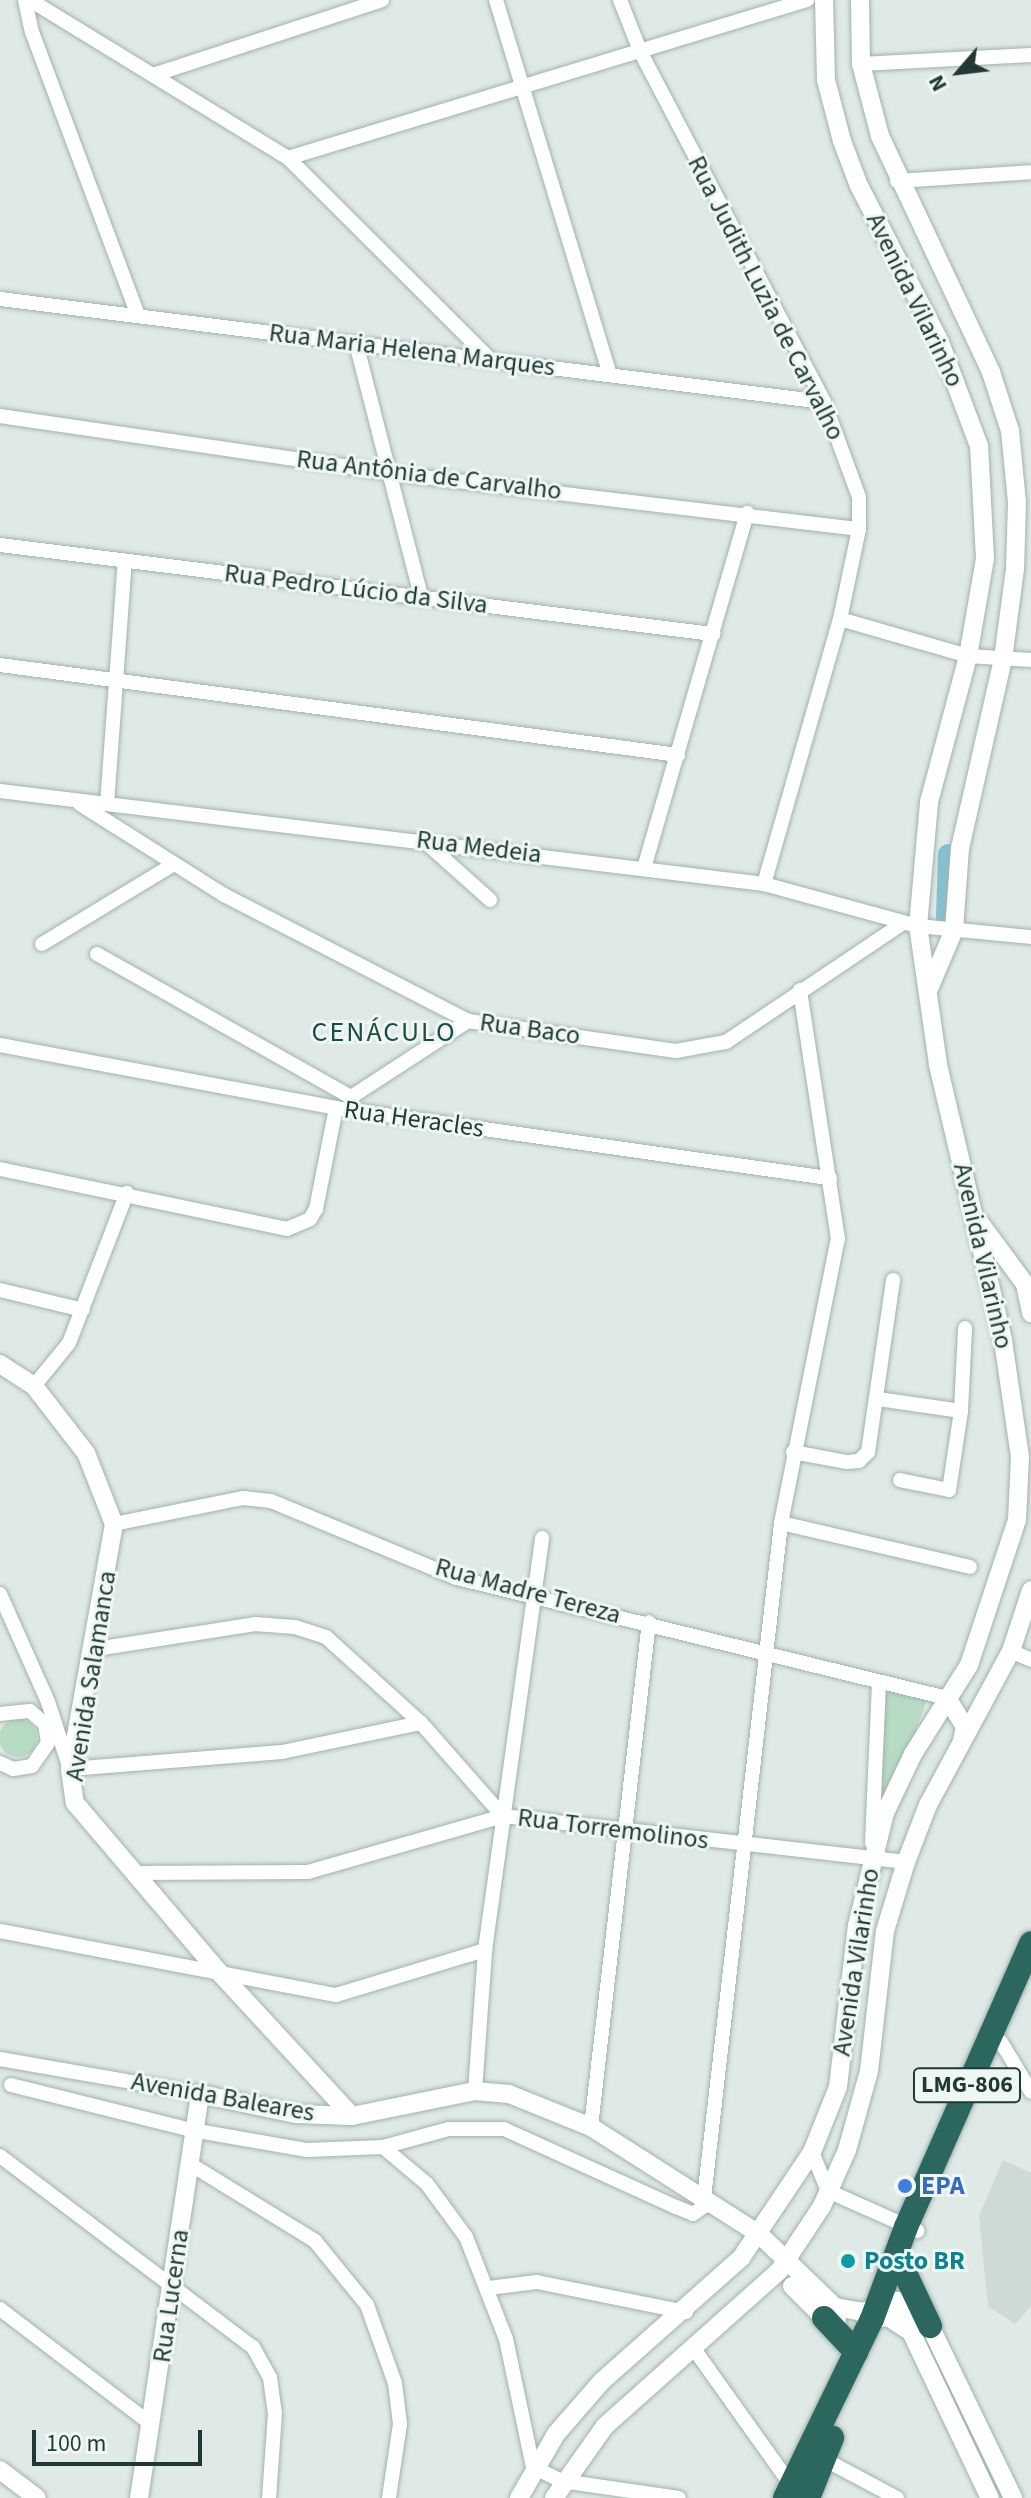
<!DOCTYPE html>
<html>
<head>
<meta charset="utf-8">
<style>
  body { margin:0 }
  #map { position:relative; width:1031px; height:2498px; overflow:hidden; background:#dfeae6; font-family:"Source Sans 3",sans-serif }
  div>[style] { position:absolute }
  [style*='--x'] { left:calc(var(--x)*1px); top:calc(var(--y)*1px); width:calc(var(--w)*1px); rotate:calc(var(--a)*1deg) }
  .built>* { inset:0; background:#cddad5 }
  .green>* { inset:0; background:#b7dcc3 }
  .round { border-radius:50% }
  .river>* { height:20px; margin:-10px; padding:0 10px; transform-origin:10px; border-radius:10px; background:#85c0d1 }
  .roads { filter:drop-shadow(0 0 2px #a2b2ad) drop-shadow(0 0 2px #a2b2ad) }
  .street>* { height:14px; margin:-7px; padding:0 7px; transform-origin:7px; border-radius:7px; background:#fff }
  .secondary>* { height:18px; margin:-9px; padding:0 9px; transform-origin:9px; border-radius:9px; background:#fff }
  .highway>* { height:24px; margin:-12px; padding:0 12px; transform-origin:12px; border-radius:12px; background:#2b675f }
  .dots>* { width:22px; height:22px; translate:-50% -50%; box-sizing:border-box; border:4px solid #eff7f4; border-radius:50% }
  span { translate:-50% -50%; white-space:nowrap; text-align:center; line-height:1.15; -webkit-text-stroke:6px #eff7f4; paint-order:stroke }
  .shield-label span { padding:2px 6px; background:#eff7f4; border:2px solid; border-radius:6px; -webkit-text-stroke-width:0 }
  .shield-label { font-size:24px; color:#1f3a35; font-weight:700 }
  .street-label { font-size:26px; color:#1f3a35 }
  .shop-label { font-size:26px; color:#366cbe; font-weight:700 }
  .left { translate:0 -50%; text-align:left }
  .culture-label { font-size:26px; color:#0d838f; font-weight:700 }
  .neighbourhood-label { font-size:28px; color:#1b4d44; letter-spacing:2px }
  .north { position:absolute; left:919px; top:32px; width:80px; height:80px; -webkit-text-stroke:6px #eff7f4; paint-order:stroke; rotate:242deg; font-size:22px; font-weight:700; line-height:32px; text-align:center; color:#1f3a35 }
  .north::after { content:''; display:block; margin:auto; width:28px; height:36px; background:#1f3a35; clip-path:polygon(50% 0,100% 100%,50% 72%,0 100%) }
  .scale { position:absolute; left:32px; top:2430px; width:170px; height:36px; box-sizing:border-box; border:4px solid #1f3a35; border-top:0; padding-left:10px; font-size:24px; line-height:28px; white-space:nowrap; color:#1f3a35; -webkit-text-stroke:6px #eff7f4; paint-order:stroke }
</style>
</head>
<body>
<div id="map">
  <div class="built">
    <div style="clip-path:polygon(1003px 2160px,1031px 2173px,1031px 2306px,1015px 2324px,988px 2306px,979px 2216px)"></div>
  </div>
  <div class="green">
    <div style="clip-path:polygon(882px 1687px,927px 1700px,874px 1842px)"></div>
    <div class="round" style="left:-1px;top:1719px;width:38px;height:38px"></div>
  </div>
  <div class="river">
    <div style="--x:946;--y:917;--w:63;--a:-88.2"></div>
  </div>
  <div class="roads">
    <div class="street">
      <div style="--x:25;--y:0;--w:33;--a:78"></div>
      <div style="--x:32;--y:32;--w:303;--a:69.5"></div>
      <div style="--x:30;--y:0;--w:303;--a:31.5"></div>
      <div style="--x:288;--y:158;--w:286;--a:44.9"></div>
      <div style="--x:496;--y:0;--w:392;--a:73.1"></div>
      <div style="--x:620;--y:0;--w:57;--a:68.4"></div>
      <div style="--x:641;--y:53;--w:394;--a:62.3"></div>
      <div style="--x:824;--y:402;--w:101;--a:69.8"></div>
      <div style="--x:859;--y:497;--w:32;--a:90"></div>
      <div style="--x:859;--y:529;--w:92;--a:101.9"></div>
      <div style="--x:840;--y:619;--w:276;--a:106"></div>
      <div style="--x:861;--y:64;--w:170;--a:-3"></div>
      <div style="--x:153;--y:75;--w:241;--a:-18.1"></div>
      <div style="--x:288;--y:158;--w:543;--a:-16.93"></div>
      <div style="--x:897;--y:181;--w:134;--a:-3.8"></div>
      <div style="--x:0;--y:299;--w:830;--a:7.13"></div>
      <div style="--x:356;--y:343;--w:262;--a:75.6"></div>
      <div style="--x:0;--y:416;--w:393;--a:8.3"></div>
      <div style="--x:389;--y:473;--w:473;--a:6.8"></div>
      <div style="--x:0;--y:545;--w:719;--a:7.12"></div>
      <div style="--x:840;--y:619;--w:133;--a:16.1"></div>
      <div style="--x:968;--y:656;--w:63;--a:3.6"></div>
      <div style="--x:0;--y:665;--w:684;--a:7.56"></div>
      <div style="--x:0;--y:791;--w:770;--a:6.94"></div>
      <div style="--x:764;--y:884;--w:160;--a:15.3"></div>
      <div style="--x:918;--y:926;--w:114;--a:5.6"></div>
      <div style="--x:80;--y:804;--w:170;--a:32.3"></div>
      <div style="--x:224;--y:895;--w:275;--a:27.3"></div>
      <div style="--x:468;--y:1021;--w:210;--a:8.2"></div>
      <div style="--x:676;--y:1051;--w:51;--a:-10.2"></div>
      <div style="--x:726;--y:1042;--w:213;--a:-33.9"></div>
      <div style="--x:107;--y:804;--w:244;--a:-85.8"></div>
      <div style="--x:423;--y:840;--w:90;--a:41.8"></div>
      <div style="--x:644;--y:868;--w:370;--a:-73.8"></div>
      <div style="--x:42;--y:944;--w:154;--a:-31.2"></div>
      <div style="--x:97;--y:954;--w:291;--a:29.4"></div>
      <div style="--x:0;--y:1045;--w:342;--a:10.6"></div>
      <div style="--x:336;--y:1108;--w:499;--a:8.1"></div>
      <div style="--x:351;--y:1097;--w:140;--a:-33"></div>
      <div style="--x:0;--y:1169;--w:293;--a:11.8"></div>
      <div style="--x:287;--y:1229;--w:25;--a:-23"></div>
      <div style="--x:310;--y:1219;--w:12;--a:-59"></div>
      <div style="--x:316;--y:1209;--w:103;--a:-78.8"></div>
      <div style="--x:0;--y:1290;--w:85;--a:13.5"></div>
      <div style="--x:34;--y:1386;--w:55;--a:-50.9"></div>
      <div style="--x:69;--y:1343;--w:161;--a:-68.9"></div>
      <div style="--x:878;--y:1399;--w:84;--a:8.2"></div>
      <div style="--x:961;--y:1411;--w:80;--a:98.6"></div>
      <div style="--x:949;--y:1490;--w:50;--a:-168.5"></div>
      <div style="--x:961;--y:1411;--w:83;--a:-87.2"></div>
      <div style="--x:793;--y:1452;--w:55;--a:10.5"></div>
      <div style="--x:847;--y:1462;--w:12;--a:-5"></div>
      <div style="--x:859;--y:1461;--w:13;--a:-45"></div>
      <div style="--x:868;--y:1452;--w:174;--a:-81.7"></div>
      <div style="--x:781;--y:1523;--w:194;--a:13.1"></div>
      <div style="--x:114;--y:1524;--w:132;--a:-11.4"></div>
      <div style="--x:243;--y:1498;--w:28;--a:6"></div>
      <div style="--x:271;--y:1501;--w:201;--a:22.5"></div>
      <div style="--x:457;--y:1578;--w:504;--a:13.76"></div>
      <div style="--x:0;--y:1594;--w:118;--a:66"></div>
      <div style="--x:48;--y:1702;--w:71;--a:71.8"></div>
      <div style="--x:96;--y:1649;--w:161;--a:-8.9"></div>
      <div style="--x:255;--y:1624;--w:40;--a:4.3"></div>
      <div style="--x:295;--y:1627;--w:33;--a:18"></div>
      <div style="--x:326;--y:1637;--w:128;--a:42.2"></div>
      <div style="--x:421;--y:1723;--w:124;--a:48.6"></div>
      <div style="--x:1011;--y:1651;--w:22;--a:24"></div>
      <div style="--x:0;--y:1714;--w:30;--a:-6"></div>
      <div style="--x:30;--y:1711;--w:20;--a:41"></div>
      <div style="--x:45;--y:1724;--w:19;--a:81"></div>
      <div style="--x:48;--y:1743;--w:28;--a:125"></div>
      <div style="--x:32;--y:1766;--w:19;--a:171"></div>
      <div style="--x:13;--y:1769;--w:14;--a:-155"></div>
      <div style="--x:70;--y:1769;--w:213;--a:-4.6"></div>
      <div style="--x:282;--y:1752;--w:142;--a:-11.8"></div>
      <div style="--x:872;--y:1843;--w:160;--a:-87.5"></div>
      <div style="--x:134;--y:1873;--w:174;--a:-0.3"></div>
      <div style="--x:308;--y:1872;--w:203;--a:-16"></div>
      <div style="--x:503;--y:1816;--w:406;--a:6.5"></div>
      <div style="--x:0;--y:1931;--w:342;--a:10.8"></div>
      <div style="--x:336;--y:1995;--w:156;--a:-16.8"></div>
      <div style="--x:1001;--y:2042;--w:58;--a:59"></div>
      <div style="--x:0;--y:2059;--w:203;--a:9.9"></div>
      <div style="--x:11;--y:2085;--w:187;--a:14"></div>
      <div style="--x:192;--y:2130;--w:117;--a:9.9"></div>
      <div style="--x:307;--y:2150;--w:76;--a:-2.3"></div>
      <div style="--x:383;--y:2147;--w:68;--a:-15.3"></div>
      <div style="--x:449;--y:2129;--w:55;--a:0"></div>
      <div style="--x:504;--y:2129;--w:189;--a:24.4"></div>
      <div style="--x:676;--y:2207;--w:18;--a:22"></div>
      <div style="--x:693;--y:2214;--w:12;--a:-35"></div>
      <div style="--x:703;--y:2207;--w:688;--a:-83.49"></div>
      <div style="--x:781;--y:1523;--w:290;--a:-78.7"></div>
      <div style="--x:838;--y:1239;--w:252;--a:-98.7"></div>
      <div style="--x:475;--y:2091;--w:141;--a:-85.9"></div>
      <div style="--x:485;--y:1950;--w:416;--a:-82.1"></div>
      <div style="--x:591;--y:2127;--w:508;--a:-83.45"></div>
      <div style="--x:383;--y:2147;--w:57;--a:40.1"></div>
      <div style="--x:427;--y:2184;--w:66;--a:53.7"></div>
      <div style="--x:466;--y:2237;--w:110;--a:68.6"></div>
      <div style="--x:506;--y:2339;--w:131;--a:78.1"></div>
      <div style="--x:533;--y:2467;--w:32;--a:26"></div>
      <div style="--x:562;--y:2481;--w:118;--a:8.3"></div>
      <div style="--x:812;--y:2152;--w:42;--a:67.7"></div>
      <div style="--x:828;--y:2191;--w:98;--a:24"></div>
      <div style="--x:0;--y:2156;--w:317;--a:37.1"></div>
      <div style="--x:253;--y:2347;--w:35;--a:61"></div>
      <div style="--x:270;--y:2378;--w:35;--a:82"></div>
      <div style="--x:275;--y:2413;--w:85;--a:94"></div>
      <div style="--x:190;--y:2164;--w:147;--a:31.6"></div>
      <div style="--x:315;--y:2241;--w:82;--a:50.9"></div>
      <div style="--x:367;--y:2305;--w:83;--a:70.3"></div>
      <div style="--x:395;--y:2383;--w:41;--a:83"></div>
      <div style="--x:400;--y:2424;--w:75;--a:98.5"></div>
      <div style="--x:489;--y:2288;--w:48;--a:-7.1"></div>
      <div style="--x:537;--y:2282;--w:152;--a:11.4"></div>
      <div style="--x:0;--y:2309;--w:191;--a:37.3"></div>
      <div style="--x:694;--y:2349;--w:167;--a:54.5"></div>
      <div style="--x:822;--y:2458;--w:85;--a:28.1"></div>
    </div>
    <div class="secondary">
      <div style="--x:860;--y:0;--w:64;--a:89.1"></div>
      <div style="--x:861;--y:64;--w:74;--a:75.2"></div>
      <div style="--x:880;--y:136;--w:261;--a:64.8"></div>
      <div style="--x:991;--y:372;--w:62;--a:72.1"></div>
      <div style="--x:1010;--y:431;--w:71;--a:84.4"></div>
      <div style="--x:1017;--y:502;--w:67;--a:91.7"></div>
      <div style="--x:1015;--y:569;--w:91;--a:97.6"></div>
      <div style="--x:1003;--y:659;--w:194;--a:102.8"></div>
      <div style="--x:960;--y:848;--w:82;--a:94.2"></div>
      <div style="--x:954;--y:930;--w:66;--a:113.1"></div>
      <div style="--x:980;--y:1223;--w:76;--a:53.6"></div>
      <div style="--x:1025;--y:1284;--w:30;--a:78"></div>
      <div style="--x:0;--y:1364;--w:40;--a:32.9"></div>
      <div style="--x:34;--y:1386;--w:85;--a:52.2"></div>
      <div style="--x:86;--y:1453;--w:76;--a:68.5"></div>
      <div style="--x:114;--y:1524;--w:249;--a:100.2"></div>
      <div style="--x:70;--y:1769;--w:34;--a:82"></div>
      <div style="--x:75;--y:1803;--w:221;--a:49.6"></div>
      <div style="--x:218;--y:1971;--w:197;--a:47.3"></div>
      <div style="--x:947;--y:1698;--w:34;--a:58"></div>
      <div style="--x:965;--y:1727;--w:14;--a:102"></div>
      <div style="--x:792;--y:2286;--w:45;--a:45"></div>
      <div style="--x:824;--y:2318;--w:13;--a:9"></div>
      <div style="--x:866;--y:2320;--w:22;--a:-8"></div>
      <div style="--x:888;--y:2317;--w:27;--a:33"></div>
      <div style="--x:911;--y:2332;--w:184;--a:64.6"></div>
      <div style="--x:0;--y:2470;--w:46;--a:37.1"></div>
      <div style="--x:139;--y:2498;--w:409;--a:-81.4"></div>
      <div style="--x:200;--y:2094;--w:99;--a:11.7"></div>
      <div style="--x:297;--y:2114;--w:55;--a:2.1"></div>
      <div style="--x:352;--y:2116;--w:126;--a:-11.5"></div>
      <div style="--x:475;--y:2091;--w:34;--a:5"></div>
      <div style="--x:509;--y:2094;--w:88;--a:21.9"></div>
      <div style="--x:591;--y:2127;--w:199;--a:32.5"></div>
      <div style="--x:759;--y:2234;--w:105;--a:43.8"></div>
      <div style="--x:835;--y:2307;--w:28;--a:10"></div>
      <div style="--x:863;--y:2312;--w:36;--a:-18"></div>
      <div style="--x:897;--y:2301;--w:41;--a:37.1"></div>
      <div style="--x:930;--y:2326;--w:191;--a:64.2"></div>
      <div style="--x:519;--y:2498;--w:74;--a:-60"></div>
      <div style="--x:556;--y:2434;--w:70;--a:-49"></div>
      <div style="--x:602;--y:2381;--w:186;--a:-41.5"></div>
      <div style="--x:741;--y:2258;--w:128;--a:-56.2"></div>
      <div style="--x:812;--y:2152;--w:70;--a:-68.2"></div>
      <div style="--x:838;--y:2087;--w:162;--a:-83.3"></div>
      <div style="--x:857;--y:1926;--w:116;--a:-76.1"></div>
      <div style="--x:885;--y:1813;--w:65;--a:-64.6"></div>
      <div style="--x:913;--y:1754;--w:105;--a:-57.8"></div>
      <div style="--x:969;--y:1665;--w:153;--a:-71.7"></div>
      <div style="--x:1017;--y:1520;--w:63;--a:-87.3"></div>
      <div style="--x:1020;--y:1457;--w:118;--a:-98.3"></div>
      <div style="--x:1003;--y:1340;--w:284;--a:-103.3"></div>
      <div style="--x:938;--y:1064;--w:139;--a:-98.2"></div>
      <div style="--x:918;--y:926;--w:124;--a:-84.9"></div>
      <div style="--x:929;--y:802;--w:151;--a:-75"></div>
      <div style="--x:968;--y:656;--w:98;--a:-80.1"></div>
      <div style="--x:985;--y:559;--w:113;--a:-93"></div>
      <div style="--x:979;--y:446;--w:111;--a:-110.6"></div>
      <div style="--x:940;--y:342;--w:176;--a:-117.4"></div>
      <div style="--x:859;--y:186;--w:48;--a:-110.7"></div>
      <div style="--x:842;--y:141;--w:63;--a:-104.7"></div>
      <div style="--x:826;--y:80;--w:80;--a:-91.4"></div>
      <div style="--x:554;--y:2498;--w:88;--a:-54.7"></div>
      <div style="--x:605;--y:2426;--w:233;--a:-41.7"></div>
      <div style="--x:779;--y:2271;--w:78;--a:-56.5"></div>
      <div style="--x:822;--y:2206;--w:61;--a:-65.9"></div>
      <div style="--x:847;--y:2150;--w:82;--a:-74.4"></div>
      <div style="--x:869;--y:2071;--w:141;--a:-83.5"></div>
      <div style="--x:885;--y:1931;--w:72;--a:-73.1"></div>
      <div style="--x:906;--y:1862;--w:61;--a:-68.9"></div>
      <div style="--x:928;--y:1805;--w:175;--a:-61.7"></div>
      <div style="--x:1011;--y:1651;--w:64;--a:-71.8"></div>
    </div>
    <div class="highway">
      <div style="--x:904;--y:2271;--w:61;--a:64.7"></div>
      <div style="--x:824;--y:2318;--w:47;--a:46.7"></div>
      <div style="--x:785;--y:2498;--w:199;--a:-64.1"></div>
      <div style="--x:872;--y:2319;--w:98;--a:-69.7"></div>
      <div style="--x:906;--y:2227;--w:310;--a:-66.2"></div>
      <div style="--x:808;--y:2498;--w:65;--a:-68.2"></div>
    </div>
  </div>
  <div class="dots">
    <div style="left:905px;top:2186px;background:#3f7fe0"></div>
    <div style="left:848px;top:2261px;background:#0f9aa8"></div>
  </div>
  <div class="shield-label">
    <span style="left:967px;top:2085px">LMG-806</span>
  </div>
  <div class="street-label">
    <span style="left:766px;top:298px;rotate:63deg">Rua Judith Luzia de Carvalho</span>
    <span style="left:915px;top:300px;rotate:64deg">Avenida Vilarinho</span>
    <span style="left:412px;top:350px;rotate:7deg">Rua Maria Helena Marques</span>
    <span style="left:429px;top:475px;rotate:7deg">Rua Antônia de Carvalho</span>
    <span style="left:356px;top:589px;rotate:7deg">Rua Pedro Lúcio da Silva</span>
    <span style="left:479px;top:847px;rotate:7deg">Rua Medeia</span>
    <span style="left:530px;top:1029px;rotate:8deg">Rua Baco</span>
    <span style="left:414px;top:1119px;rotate:8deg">Rua Heracles</span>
    <span style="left:983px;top:1256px;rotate:77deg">Avenida Vilarinho</span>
    <span style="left:528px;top:1591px;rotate:15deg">Rua Madre Tereza</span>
    <span style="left:91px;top:1676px;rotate:-81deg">Avenida Salamanca</span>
    <span style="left:613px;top:1829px;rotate:7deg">Rua Torremolinos</span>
    <span style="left:856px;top:1962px;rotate:-81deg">Avenida Vilarinho</span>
    <span style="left:223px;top:2097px;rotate:10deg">Avenida Baleares</span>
    <span style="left:171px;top:2296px;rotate:-82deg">Rua Lucerna</span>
  </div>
  <div class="shop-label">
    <span class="left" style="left:921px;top:2186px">EPA</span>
  </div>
  <div class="culture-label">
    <span class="left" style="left:864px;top:2261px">Posto BR</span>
  </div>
  <div class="neighbourhood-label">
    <span style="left:384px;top:1032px">CENÁCULO</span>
  </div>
  <div class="north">N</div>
  <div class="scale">100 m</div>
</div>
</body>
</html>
